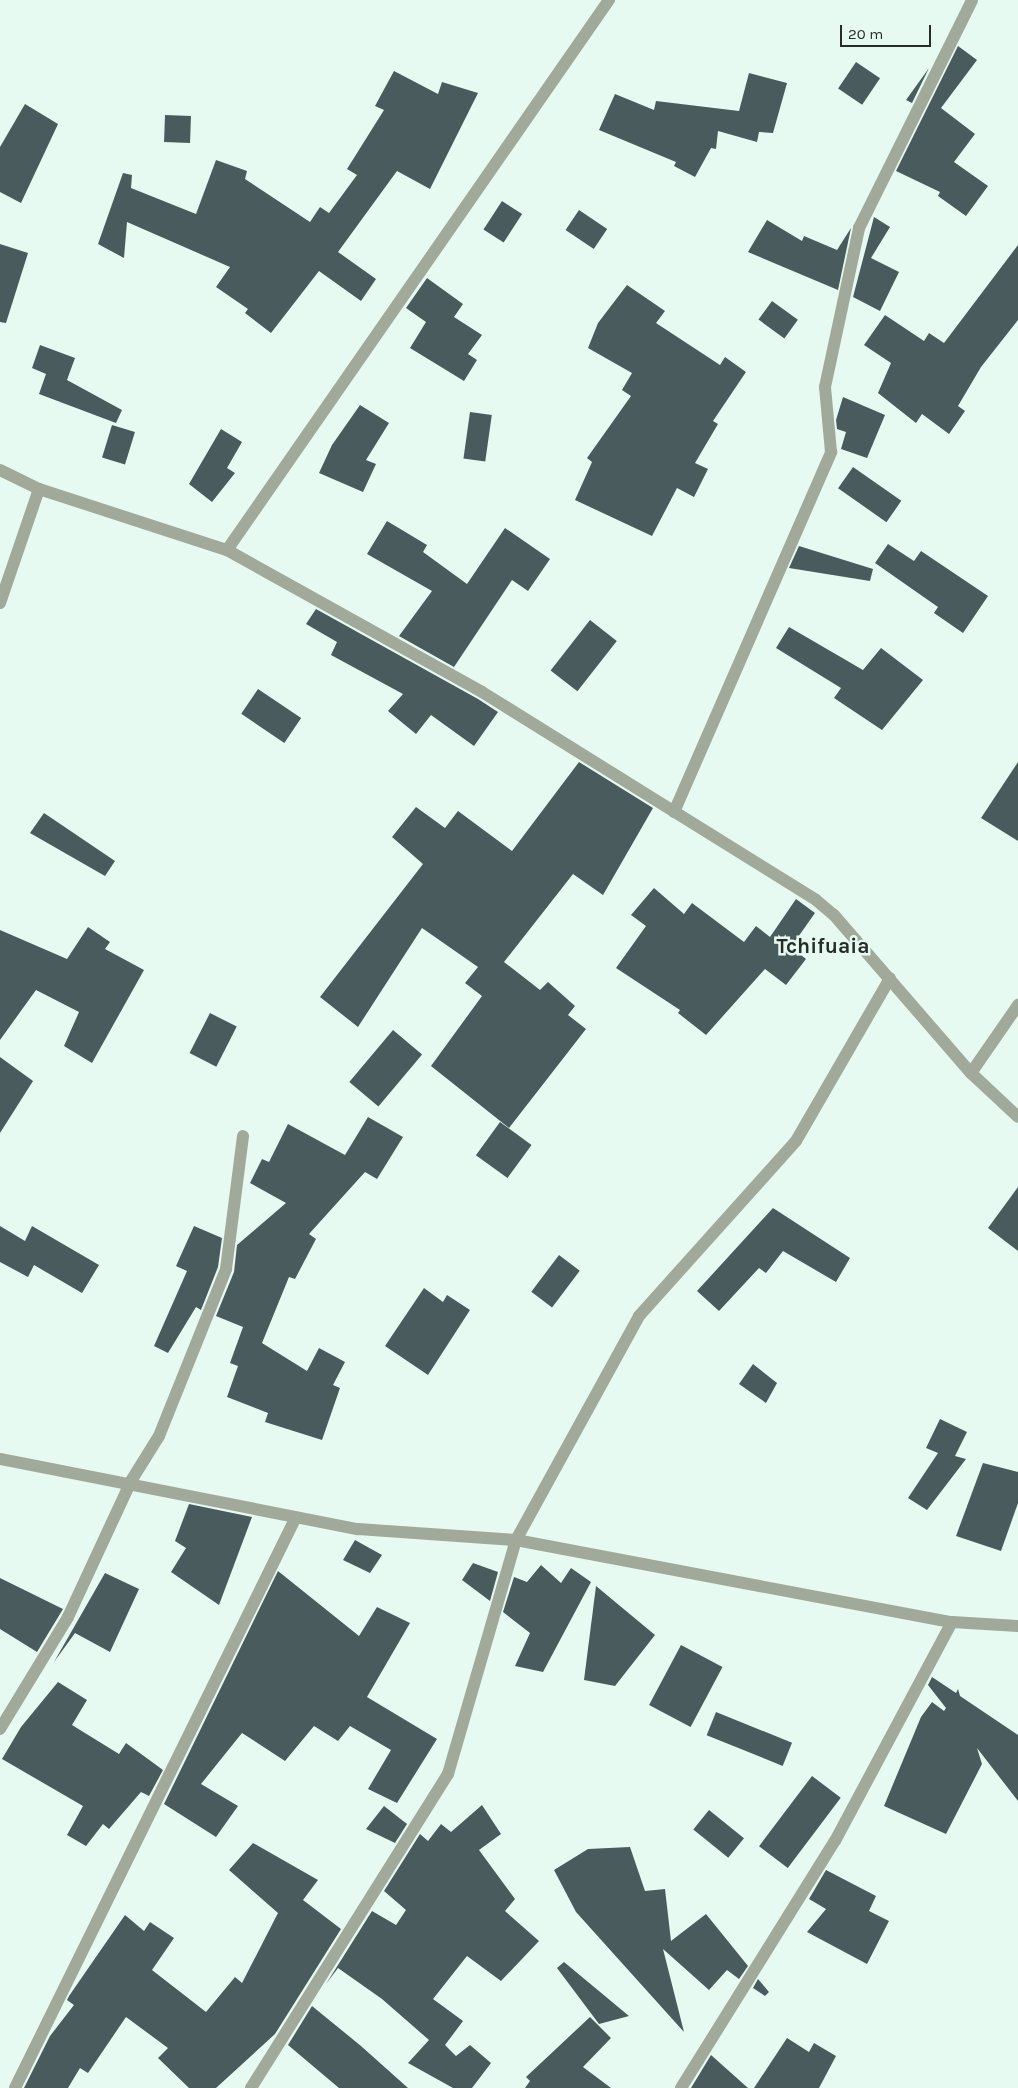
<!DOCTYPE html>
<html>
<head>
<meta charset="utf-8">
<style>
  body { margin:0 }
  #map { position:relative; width:1018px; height:2088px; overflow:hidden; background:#e7faf1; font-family:Karla,sans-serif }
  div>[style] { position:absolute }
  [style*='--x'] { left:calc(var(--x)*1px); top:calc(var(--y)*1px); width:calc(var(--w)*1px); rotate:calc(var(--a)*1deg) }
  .building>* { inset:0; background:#495b5c; transform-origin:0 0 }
  .minor>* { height:12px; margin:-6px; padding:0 6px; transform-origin:6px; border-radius:6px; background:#a1a99a }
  span { translate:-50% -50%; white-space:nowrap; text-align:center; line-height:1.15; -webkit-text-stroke:5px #e7faf1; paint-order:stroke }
  .district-label { font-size:21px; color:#262d29; font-weight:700 }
  .scale { position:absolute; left:840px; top:25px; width:91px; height:22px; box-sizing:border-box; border:2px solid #262d29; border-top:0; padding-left:6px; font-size:15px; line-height:18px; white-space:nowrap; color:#262d29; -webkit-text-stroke:4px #e7faf1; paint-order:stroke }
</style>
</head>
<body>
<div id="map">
  <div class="building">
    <div style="clip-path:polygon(958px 46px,977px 60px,941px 108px,975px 134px,954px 162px,988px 186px,966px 216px,938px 196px,940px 192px,896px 171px)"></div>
    <div style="left:856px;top:62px;width:29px;height:32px;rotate:34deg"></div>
    <div style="clip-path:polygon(929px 68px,912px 103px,906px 100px)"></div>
    <div style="clip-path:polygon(394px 71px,438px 94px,442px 82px,478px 93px,430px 189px,397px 171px,338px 252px,376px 279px,361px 301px,319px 271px,271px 333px,245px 313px,248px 309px,216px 287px,230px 267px,127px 222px,124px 258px,98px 244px,123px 173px,132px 175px,131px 188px,196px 214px,216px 160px,247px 171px,245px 179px,310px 222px,320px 207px,329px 213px,357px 175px,347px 169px,384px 110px,375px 106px)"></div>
    <div style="clip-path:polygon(749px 73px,787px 83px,773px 133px,759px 132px,757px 142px,718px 131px,716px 149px,711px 148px,695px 177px,674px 166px,676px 162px,599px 130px,615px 94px,654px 110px,656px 101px,739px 111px)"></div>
    <div style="clip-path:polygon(25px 104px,58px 124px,21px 203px,0 192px,0 147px)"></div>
    <div style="left:165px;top:115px;width:26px;height:27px;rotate:2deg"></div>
    <div style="left:502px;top:201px;width:24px;height:34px;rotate:33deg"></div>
    <div style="left:579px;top:210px;width:34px;height:24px;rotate:34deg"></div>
    <div style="clip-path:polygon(874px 217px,890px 227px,871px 258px,899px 272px,880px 311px,853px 297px)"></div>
    <div style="clip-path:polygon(767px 220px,802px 241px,804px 236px,837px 250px,851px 228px,838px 290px,748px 252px)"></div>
    <div style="clip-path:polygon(0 244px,28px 253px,6px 323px,0 322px)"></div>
    <div style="clip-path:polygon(1018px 245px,1018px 320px,981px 367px,958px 406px,965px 411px,949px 434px,922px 414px,916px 423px,878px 393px,891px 363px,864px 345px,885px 315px,924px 341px,929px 333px,944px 343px)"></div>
    <div style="clip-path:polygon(427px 278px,463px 304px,454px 317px,482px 335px,468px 354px,477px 360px,464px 381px,410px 348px,426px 322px,406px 308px)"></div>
    <div style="clip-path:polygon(627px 285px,665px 311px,656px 323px,720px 365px,725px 357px,746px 372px,713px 421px,718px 424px,695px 463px,708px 469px,694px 497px,677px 488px,652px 536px,575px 500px,592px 462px,587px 458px,631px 396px,622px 390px,632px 373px,588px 348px,598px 323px)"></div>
    <div style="left:772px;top:301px;width:32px;height:23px;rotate:36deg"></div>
    <div style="clip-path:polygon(40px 345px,75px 358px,67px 380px,122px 410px,116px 423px,39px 394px,46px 374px,32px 368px)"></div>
    <div style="clip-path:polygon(843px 397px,885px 415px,867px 458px,841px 449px,846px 432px,837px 429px,836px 420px)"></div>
    <div style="clip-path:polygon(360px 405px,389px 423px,366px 460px,376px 464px,363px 492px,319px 473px,332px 445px)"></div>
    <div style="left:470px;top:412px;width:22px;height:47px;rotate:8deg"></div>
    <div style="left:112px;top:425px;width:24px;height:34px;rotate:17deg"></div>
    <div style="clip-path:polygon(221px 429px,242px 442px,227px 468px,235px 473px,212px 502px,189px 484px)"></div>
    <div style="left:853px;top:467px;width:59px;height:26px;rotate:35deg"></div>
    <div style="clip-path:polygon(387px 521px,427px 545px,423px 552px,467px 584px,505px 528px,550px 559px,528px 591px,512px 580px,454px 667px,399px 636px,432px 591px,367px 554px)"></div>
    <div style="clip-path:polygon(888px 544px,914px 561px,921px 551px,988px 596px,963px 633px,934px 613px,938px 607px,875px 563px)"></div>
    <div style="clip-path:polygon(799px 546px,873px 569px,870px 581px,789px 568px)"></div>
    <div style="clip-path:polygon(316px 609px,478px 699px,498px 712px,474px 746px,431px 715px,416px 734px,388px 711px,403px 694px,331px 655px,337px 642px,306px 624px)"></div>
    <div style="left:590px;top:620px;width:34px;height:64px;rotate:38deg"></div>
    <div style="clip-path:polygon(789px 627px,863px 670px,881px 648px,923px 680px,882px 730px,834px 698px,841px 688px,776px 648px)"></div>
    <div style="left:258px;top:689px;width:52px;height:30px;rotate:34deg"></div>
    <div style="clip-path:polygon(579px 762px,653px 808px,603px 895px,573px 874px,504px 962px,540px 990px,548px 982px,575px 1006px,568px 1015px,586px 1029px,509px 1128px,431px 1066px,482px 996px,465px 983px,478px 967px,422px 928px,358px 1027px,320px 997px,423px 864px,392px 837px,416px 807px,445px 828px,458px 811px,512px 851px)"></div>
    <div style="clip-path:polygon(1018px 762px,1018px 841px,981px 818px)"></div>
    <div style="clip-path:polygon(44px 813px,115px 861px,105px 876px,30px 833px)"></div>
    <div style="clip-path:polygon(654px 888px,684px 914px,692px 903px,744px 942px,756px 926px,770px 937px,796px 899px,815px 913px,791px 947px,806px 959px,786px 985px,765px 969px,706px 1035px,678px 1013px,680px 1010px,616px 968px,646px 926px,631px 915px)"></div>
    <div style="clip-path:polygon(88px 927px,110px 942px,105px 949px,144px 970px,92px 1063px,64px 1046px,79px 1012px,36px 990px,0 1040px,0 930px,67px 959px)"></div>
    <div style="left:210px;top:1013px;width:30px;height:45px;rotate:27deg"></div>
    <div style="left:393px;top:1030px;width:38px;height:68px;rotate:40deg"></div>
    <div style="clip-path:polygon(0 1057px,33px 1081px,0 1133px)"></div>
    <div style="clip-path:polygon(368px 1117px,403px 1137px,377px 1179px,365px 1172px,309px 1234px,316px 1239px,295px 1279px,289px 1277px,262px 1343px,307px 1371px,319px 1348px,345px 1362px,333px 1385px,340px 1388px,322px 1440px,265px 1422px,268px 1413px,227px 1397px,238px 1366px,230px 1363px,243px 1327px,216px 1316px,234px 1272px,237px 1245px,286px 1203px,250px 1183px,262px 1159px,269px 1162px,288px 1124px,345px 1155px)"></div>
    <div style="left:500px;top:1122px;width:39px;height:41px;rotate:36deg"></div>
    <div style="clip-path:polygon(1018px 1187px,1018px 1251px,988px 1228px)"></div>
    <div style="clip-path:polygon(773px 1208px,850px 1258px,836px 1282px,783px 1251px,766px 1273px,759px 1268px,719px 1311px,697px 1291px)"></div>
    <div style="clip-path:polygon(0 1226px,25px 1241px,32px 1226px,99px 1265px,82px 1293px,34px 1265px,28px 1277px,0 1262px)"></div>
    <div style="clip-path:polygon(194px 1226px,222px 1238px,218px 1267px,201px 1310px,196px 1307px,168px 1353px,154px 1346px,187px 1271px,176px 1266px)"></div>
    <div style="left:559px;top:1255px;width:26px;height:46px;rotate:37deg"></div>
    <div style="clip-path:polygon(424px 1288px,443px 1302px,447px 1295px,470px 1310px,428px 1375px,385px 1346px)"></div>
    <div style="clip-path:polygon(753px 1364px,777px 1383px,766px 1403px,739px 1384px)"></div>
    <div style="clip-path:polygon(940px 1419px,967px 1432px,955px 1456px,966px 1459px,927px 1510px,908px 1498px,938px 1453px,926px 1448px)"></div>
    <div style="clip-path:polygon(983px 1463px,1018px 1472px,1018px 1503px,1001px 1551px,956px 1536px)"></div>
    <div style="clip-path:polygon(189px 1504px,252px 1517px,219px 1605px,171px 1572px,186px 1548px,175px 1541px)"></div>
    <div style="clip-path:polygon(355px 1540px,382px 1555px,370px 1573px,343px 1560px)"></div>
    <div style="clip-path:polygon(473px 1563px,498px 1572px,490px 1601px,462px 1580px)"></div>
    <div style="clip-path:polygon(541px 1565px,561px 1583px,571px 1568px,591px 1582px,543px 1672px,515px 1666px,530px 1633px,503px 1612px,514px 1577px,527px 1582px)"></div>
    <div style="clip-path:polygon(278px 1571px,359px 1636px,377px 1607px,410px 1623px,367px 1697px,437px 1739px,397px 1803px,368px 1789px,391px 1750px,350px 1726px,338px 1741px,314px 1726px,285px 1761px,242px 1733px,201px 1784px,238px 1806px,216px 1837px,164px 1804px)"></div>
    <div style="clip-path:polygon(105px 1573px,139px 1589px,110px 1652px,75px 1633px,54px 1662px)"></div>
    <div style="clip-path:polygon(0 1578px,63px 1609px,37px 1652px,0 1629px)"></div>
    <div style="clip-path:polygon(596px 1586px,655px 1635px,615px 1686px,584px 1680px)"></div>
    <div style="left:681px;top:1645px;width:47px;height:68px;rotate:28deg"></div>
    <div style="clip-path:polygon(932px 1677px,956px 1693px,958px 1689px,960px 1696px,1018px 1735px,1018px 1801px,977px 1748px,982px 1764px,946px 1834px,884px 1806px,921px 1717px,932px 1702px,944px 1711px,946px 1708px,928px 1685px)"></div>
    <div style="clip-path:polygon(58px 1682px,87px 1700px,72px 1725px,119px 1754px,126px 1743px,163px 1770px,149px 1796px,141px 1792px,109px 1829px,103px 1824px,86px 1846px,67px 1835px,83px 1806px,2px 1759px,21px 1727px)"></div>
    <div style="left:716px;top:1712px;width:82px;height:25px;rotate:22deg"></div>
    <div style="left:812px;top:1776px;width:36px;height:88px;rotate:37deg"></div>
    <div style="clip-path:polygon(482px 1805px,501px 1834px,479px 1850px,515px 1899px,505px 1911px,539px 1941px,501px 1981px,467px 1956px,433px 1999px,463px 2021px,445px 2045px,456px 2056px,470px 2045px,491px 2063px,472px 2088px,453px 2088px,408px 2063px,429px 2040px,382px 1999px,338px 1968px,326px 1984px,372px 1911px,396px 1925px,406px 1910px,384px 1891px,420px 1834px,428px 1841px,441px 1824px,451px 1832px)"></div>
    <div style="clip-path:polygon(384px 1806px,407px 1824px,395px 1843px,366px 1829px)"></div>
    <div style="left:709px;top:1810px;width:45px;height:25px;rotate:39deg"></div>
    <div style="clip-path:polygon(253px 1843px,318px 1880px,303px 1900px,341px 1929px,275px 2034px,216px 2088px,189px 2088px,158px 2058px,168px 2048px,126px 2017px,88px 2073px,80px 2068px,68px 2088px,24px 2088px,50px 2036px,74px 2005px,67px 2000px,69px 1996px,125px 1915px,144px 1931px,150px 1922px,174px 1938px,152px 1970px,206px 2012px,235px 1977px,242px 1983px,278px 1913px,229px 1870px)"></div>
    <div style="clip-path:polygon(630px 1847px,645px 1891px,665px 1889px,671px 1941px,706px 1914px,748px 1966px,739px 1979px,727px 1970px,709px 1990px,663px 1949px,684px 2032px,576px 1912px,554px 1870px,588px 1849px)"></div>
    <div style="clip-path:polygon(826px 1870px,876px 1896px,869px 1911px,889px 1921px,867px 1964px,807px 1932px,826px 1909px,809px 1899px)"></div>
    <div style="clip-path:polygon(564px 1962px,629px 2016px,599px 2024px,557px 1968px)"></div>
    <div style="clip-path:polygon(758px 1979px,769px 1992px,765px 1996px,753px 1988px)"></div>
    <div style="clip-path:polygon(312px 2006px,361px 2046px,408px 2088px,339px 2088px,288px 2045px)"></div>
    <div style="clip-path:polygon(590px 2017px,611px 2038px,583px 2067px,611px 2088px,525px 2088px,530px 2081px,526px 2077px)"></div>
    <div style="clip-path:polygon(787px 2038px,809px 2052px,814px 2043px,836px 2056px,819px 2088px,754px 2088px)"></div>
    <div style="clip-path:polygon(711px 2055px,748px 2088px,691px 2088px)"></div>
  </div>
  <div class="minor">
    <div style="--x:0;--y:470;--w:43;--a:26"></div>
    <div style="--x:39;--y:489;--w:198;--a:18"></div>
    <div style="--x:227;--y:550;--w:292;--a:29.1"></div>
    <div style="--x:482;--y:692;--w:393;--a:31.9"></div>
    <div style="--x:816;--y:900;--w:23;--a:40"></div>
    <div style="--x:834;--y:915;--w:209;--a:49.1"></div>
    <div style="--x:971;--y:1073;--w:64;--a:43.1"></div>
    <div style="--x:227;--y:550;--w:670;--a:-55.22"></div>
    <div style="--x:0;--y:603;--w:120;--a:-71.1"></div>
    <div style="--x:674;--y:812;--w:393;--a:-66.4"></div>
    <div style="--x:831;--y:452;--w:65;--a:-95.3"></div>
    <div style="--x:825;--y:387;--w:163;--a:-77.9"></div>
    <div style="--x:859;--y:228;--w:254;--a:-63.6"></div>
    <div style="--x:971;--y:1073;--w:83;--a:-55.3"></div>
    <div style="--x:0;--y:1459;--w:365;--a:11.1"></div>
    <div style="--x:358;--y:1529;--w:158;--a:4"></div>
    <div style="--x:516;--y:1540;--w:444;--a:10.7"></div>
    <div style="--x:952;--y:1622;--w:66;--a:3.5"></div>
    <div style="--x:0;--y:1729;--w:131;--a:-58.7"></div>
    <div style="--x:68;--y:1617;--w:150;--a:-65.1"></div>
    <div style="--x:131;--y:1481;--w:53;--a:-58.1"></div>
    <div style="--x:159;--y:1436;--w:180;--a:-68.1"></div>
    <div style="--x:226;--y:1269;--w:134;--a:-82.7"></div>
    <div style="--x:15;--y:2088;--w:636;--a:-63.8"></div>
    <div style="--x:251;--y:2088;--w:371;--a:-57.9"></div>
    <div style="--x:448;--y:1774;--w:244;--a:-73.8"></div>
    <div style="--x:516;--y:1540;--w:256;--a:-61.2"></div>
    <div style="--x:639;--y:1316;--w:235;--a:-48.1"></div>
    <div style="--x:796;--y:1141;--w:188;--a:-60"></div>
    <div style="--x:681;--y:2088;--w:291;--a:-58.1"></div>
    <div style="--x:835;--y:1841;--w:248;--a:-61.9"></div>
  </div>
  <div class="district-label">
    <span style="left:823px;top:946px">Tchifuaia</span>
  </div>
  <div class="scale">20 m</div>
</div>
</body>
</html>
